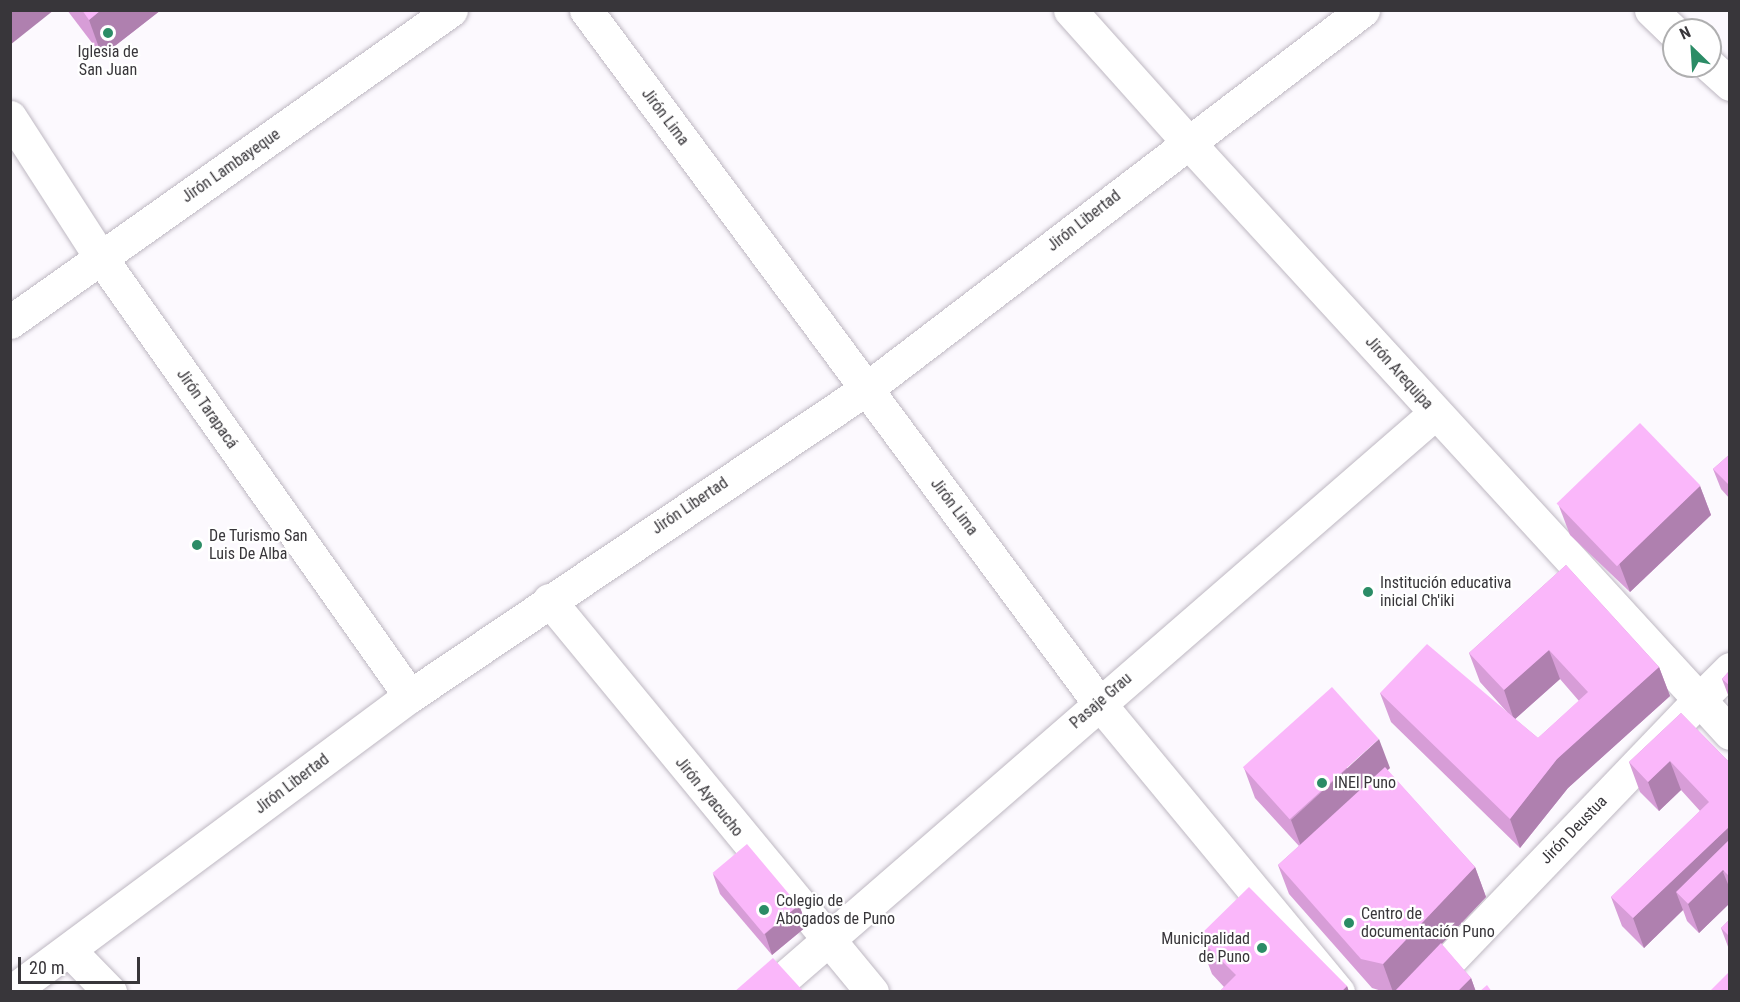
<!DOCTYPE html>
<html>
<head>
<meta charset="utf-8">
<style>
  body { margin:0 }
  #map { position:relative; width:1740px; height:1002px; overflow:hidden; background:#fcf9fe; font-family:"Roboto Condensed",sans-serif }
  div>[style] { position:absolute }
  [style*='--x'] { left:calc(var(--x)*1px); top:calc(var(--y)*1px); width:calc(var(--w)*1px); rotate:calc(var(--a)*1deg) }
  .roads { filter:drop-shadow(0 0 2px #beb8c2) drop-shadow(0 0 2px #beb8c2) }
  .street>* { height:33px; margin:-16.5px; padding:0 16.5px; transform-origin:16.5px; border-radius:16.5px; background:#fff }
  .secondary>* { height:33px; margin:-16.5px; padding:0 16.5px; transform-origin:16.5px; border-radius:16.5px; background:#fff }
  .wall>* { inset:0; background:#d79dd7 }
  .shaded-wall>* { inset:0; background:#af80af }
  .building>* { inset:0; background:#fab7fa; transform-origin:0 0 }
  .dots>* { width:16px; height:16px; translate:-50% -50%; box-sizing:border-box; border:3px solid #fff; border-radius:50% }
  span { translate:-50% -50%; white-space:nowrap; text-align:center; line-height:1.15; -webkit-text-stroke:4.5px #fff; paint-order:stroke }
  .poi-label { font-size:16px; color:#38363a }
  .left { translate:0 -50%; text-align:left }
  .right { translate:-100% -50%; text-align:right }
  .street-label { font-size:16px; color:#38363a }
  .frame { position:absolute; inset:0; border:12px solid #38363a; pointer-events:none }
  .north { position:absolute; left:1662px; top:18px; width:60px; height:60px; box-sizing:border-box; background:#fff; border:2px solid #afafb0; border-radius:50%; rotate:335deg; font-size:16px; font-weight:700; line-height:24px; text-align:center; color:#38363a }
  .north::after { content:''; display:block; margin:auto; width:21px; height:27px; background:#2b8c66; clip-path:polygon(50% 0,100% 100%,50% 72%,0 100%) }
  .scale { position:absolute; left:18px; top:957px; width:122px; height:27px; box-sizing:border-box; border:3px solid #38363a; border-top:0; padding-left:8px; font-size:18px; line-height:21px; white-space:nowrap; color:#38363a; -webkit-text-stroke:4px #fff; paint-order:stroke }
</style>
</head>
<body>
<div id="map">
  <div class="roads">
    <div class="street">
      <div style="--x:586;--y:10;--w:862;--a:53.49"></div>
      <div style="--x:1099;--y:703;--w:375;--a:50.4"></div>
      <div style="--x:1070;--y:10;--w:177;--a:48.2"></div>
      <div style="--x:10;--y:117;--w:168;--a:57.2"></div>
      <div style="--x:101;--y:258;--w:536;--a:54.8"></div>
      <div style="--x:10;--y:322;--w:540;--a:-35.28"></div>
      <div style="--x:549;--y:600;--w:508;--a:50.51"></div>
      <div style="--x:69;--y:950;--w:59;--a:45.7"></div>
      <div style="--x:768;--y:992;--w:883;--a:-40.96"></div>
      <div style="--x:1419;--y:992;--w:405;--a:-46.2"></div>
    </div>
    <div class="secondary">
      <div style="--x:1651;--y:10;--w:32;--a:44"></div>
      <div style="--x:1710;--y:66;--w:27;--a:42"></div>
      <div style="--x:1188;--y:142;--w:802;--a:47.48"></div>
      <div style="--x:1699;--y:700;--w:44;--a:-45"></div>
      <div style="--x:11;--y:992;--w:497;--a:-36.6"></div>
      <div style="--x:410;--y:696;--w:550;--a:-33.95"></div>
      <div style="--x:866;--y:389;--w:625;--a:-37.33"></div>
    </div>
  </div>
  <div class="wall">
    <div style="clip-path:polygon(67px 10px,161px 10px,102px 56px)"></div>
    <div style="clip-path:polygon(1730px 454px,1730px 499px,1721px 489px,1713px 469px)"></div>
    <div style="clip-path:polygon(1700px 486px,1711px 515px,1630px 592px,1570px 535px,1559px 506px)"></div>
    <div style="clip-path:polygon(evenodd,1566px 565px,1659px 667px,1670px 696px,1568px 788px,1520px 848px,1391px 722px,1380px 693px,1507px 712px,1480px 682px,1469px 653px,1566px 565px,1560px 679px,1579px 701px,1538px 738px,1515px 719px,1560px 679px)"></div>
    <div style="clip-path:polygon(1730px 670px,1730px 700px,1722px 679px)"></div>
    <div style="clip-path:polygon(1681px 713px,1730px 763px,1730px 903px,1699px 933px,1687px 921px,1683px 910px,1644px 948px,1622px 926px,1611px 897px,1700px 811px,1681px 790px,1659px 811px,1640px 792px,1629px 762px)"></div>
    <div style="clip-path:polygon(1244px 768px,1390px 768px,1387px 770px,1475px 867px,1486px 897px,1441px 944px,1471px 978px,1476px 992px,1385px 992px,1372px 988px,1289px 894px,1278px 865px,1299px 846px,1255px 798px)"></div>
    <div style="clip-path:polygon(713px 874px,799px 905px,807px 926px,772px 955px,720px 894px)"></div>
    <div style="clip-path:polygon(1730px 919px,1730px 952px,1721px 928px)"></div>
    <div style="clip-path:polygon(1198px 937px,1347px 986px,1349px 992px,1219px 992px,1224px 987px,1212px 974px)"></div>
  </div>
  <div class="shaded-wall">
    <div style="clip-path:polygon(10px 10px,54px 10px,10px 45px)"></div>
    <div style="clip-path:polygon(101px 10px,161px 10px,102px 56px,89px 20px)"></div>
    <div style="clip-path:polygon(1700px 486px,1711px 515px,1630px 592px,1619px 563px)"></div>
    <div style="clip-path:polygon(1549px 650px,1560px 679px,1514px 720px,1504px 690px)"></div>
    <div style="clip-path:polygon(1659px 667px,1670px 696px,1568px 788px,1520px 848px,1510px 819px,1557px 759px)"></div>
    <div style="clip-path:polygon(1379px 739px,1390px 768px,1302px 849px,1291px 820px)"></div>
    <div style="clip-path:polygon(1670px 761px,1681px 790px,1659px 811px,1648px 782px)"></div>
    <div style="clip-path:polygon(1730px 826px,1730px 866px,1723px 872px,1730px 889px,1730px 903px,1699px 933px,1688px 904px,1676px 892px,1683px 910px,1644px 948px,1633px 918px)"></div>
    <div style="clip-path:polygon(1475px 867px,1486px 897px,1396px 992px,1393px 992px,1383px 964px)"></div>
    <div style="clip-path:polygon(799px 905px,807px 926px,772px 955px,765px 934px)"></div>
    <div style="clip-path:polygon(1471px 978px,1476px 992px,1457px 992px)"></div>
    <div style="clip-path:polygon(1347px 986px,1349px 992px,1341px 992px)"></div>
  </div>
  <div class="building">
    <div style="clip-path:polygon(82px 10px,101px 10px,89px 20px)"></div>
    <div style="left:1640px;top:423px;width:87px;height:116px;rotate:46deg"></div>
    <div style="clip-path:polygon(1730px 454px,1730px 486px,1713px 469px)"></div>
    <div style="clip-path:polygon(1566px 565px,1659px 667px,1557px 759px,1510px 819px,1380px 693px,1427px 644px,1538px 738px,1588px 692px,1549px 650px,1504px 690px,1469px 653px)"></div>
    <div style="clip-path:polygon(1730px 670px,1730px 686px,1722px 679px)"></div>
    <div style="left:1332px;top:687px;width:70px;height:120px;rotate:48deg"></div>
    <div style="clip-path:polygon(1681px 713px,1730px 763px,1730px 826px,1633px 918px,1611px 897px,1709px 802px,1670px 761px,1648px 782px,1629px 762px)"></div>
    <div style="clip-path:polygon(1385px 767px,1475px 867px,1383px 964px,1361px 959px,1278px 865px)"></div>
    <div style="clip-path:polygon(1730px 839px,1730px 877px,1723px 870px,1688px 904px,1676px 892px)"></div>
    <div style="left:747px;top:844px;width:80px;height:45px;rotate:50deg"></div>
    <div style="clip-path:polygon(1249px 887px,1347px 986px,1341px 992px,1219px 992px,1236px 975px,1198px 937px)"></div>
    <div style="clip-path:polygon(1730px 919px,1730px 937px,1721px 928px)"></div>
    <div style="clip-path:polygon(1441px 943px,1471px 978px,1457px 992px,1394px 992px)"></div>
    <div style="clip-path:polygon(773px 958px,804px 992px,734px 992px)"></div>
    <div style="clip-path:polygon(1730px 971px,1730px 992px,1709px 992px)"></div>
    <div style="clip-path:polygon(1487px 985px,1492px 992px,1479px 992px)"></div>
  </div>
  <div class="dots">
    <div style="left:108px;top:33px;background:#2b8c66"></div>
    <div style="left:197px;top:545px;background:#2b8c66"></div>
    <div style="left:1368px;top:592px;background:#2b8c66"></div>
    <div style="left:1322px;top:783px;background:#2b8c66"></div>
    <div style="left:764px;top:910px;background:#2b8c66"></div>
    <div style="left:1349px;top:923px;background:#2b8c66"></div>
    <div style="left:1262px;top:948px;background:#2b8c66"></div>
  </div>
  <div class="poi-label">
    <span style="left:108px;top:61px">Iglesia de<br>San Juan</span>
    <span class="left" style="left:209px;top:545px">De Turismo San<br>Luis De Alba</span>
    <span class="left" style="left:1380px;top:592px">Institución educativa<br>inicial Ch'iki</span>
    <span class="left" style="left:1334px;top:783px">INEI Puno</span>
    <span class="left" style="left:776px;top:910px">Colegio de<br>Abogados de Puno</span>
    <span class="left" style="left:1361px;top:923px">Centro de<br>documentación Puno</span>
    <span class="right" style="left:1250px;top:948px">Municipalidad<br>de Puno</span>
  </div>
  <div class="street-label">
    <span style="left:665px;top:117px;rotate:53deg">Jirón Lima</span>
    <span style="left:231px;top:166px;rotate:-35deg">Jirón Lambayeque</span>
    <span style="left:1084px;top:221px;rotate:-38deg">Jirón Libertad</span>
    <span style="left:1399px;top:373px;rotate:48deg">Jirón Arequipa</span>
    <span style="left:207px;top:409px;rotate:55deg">Jirón Tarapacá</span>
    <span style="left:690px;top:506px;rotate:-34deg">Jirón Libertad</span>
    <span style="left:954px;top:507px;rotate:53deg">Jirón Lima</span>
    <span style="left:1101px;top:701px;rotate:-41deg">Pasaje Grau</span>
    <span style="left:292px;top:784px;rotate:-37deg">Jirón Libertad</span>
    <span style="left:709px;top:797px;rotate:51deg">Jirón Ayacucho</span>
    <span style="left:1574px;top:830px;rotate:-46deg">Jirón Deustua</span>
  </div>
  <div class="frame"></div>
  <div class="north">N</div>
  <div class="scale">20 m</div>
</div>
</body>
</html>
